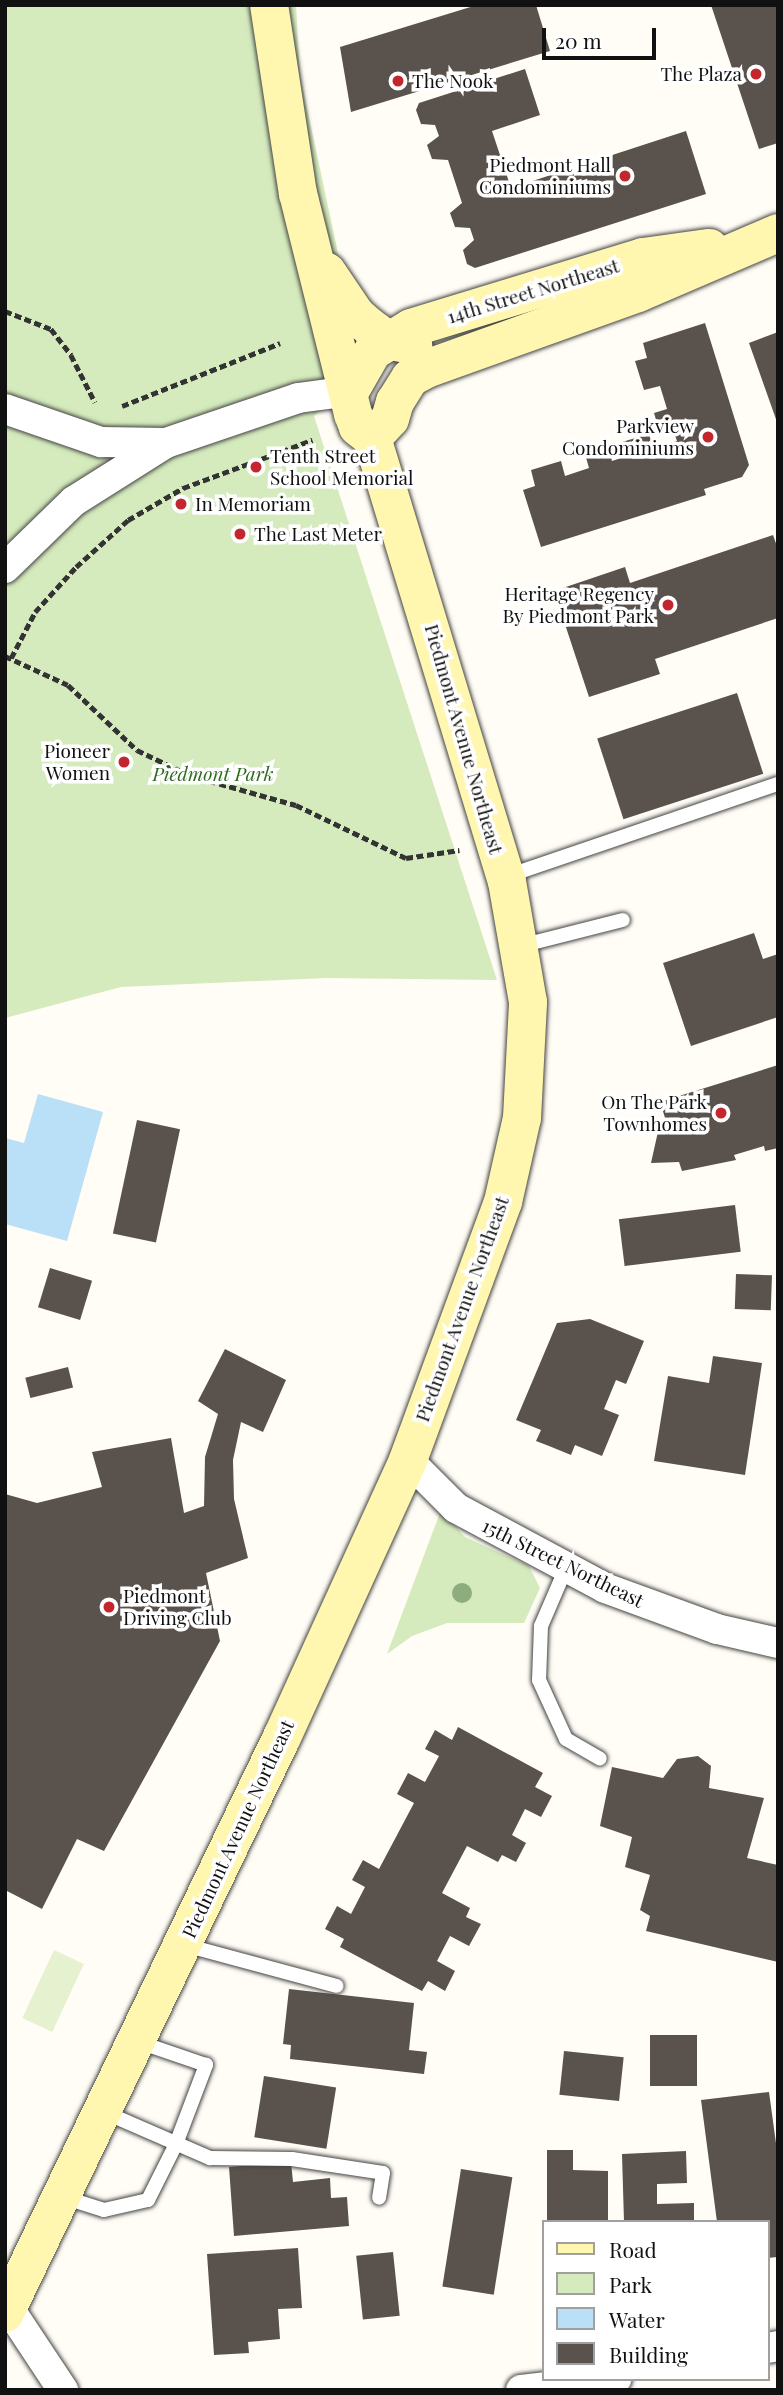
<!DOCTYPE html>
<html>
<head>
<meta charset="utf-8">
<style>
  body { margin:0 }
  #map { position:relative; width:783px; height:2395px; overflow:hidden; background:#fffdf5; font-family:"Playfair Display",serif }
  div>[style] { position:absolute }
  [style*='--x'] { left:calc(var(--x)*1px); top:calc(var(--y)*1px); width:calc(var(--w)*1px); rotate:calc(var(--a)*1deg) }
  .green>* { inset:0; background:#d5ebbd }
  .pitch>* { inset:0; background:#e6f2cf; transform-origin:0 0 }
  .water>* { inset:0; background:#b9e0f7 }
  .building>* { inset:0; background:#5a524d; transform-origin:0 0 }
  .path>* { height:4.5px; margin-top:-2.25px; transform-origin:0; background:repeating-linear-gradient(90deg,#333 0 7px,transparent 0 10.5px) }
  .roads { filter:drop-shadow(0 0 2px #444) drop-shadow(0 0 2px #444) }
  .lane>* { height:14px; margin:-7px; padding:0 7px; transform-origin:7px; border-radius:7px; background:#fff }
  .street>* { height:30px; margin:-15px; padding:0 15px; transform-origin:15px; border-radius:15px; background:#fff }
  .secondary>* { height:38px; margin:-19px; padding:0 19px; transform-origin:19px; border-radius:19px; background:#fff6b0 }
  .trees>* { width:20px; height:20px; margin:-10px; border-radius:50%; background:#8dad7f }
  .dots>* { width:19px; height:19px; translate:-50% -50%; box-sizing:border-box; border:4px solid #fff; border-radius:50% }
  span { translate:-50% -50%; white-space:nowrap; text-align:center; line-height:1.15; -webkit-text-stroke:7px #fff; paint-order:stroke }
  .poi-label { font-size:19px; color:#111 }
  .right { translate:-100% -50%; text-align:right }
  .left { translate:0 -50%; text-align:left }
  .street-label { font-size:19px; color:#111 }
  .park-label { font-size:19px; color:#2f6b1f; font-style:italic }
  .frame { position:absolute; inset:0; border:7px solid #111; pointer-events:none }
  .legend { position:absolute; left:542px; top:2220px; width:228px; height:161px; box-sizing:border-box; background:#fff; border:2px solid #a0a0a0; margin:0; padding:9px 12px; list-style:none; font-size:21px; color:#111 }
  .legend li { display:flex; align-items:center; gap:14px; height:35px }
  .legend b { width:35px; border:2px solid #a0a0a0 }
  .scale { position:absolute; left:542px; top:28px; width:114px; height:32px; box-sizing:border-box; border:4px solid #111; border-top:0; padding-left:9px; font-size:21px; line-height:24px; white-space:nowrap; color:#111; -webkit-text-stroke:5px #fff; paint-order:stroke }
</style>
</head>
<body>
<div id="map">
  <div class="green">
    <div style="clip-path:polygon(5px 5px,296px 5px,300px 75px,364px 375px,314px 416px,497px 980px,326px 978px,121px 987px,5px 1018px)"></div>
    <div style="clip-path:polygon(441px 1510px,465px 1537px,529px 1566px,540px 1588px,524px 1623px,447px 1623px,412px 1636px,387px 1654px)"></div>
  </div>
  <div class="pitch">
    <div style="left:54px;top:1950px;width:33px;height:75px;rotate:25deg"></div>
  </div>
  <div class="water">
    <div style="clip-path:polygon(38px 1094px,103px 1112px,67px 1241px,5px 1224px,5px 1138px,24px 1143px)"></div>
  </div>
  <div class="building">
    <div style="clip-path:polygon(477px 5px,536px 5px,550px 51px,351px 112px,340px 47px)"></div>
    <div style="clip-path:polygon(711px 5px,778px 5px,778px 143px,759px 149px)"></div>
    <div style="clip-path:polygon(525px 69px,540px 115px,492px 131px,511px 188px,686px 131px,706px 194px,475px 268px,467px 264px,463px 250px,474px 240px,470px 228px,455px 227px,450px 213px,462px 203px,448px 160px,432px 159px,427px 145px,439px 136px,435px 125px,421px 124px,416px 110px,419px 103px)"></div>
    <div style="clip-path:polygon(705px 323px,749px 465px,742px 477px,704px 489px,706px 495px,541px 547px,523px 490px,535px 486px,531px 470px,561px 461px,565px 476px,589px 468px,585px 454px,608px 447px,612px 461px,627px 456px,622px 442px,649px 434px,653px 448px,677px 441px,673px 430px,660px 433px,654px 413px,667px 409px,660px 386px,644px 390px,635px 361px,647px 358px,643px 343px)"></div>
    <div style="clip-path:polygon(778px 332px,778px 422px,777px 422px,749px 343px)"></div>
    <div style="clip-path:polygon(773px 535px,778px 549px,778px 618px,655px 659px,660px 674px,589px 697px,554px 591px,625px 567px,630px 583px)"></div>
    <div style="left:737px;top:693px;width:85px;height:147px;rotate:72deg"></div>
    <div style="clip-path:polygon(754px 933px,763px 959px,778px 954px,778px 1017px,691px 1046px,663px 963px)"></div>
    <div style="clip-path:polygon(778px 1065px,778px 1148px,765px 1151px,764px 1146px,734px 1155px,736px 1160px,682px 1171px,679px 1162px,651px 1163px,659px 1127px,667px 1124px,660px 1102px)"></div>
    <div style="left:137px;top:1120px;width:44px;height:116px;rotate:12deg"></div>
    <div style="left:735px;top:1205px;width:47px;height:117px;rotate:83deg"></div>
    <div style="left:50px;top:1268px;width:44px;height:41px;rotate:17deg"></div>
    <div style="left:736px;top:1274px;width:36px;height:35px;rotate:2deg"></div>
    <div style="clip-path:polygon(590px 1319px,644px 1341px,626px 1384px,616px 1380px,604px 1409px,619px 1415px,602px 1456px,575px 1445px,571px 1455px,549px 1446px,536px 1441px,541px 1430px,516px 1420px,557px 1323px)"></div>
    <div style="clip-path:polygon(225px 1349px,286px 1380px,263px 1432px,241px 1422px,233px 1460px,234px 1499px,248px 1558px,206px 1573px,220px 1641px,104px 1851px,77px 1839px,42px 1909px,5px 1890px,5px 1494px,37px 1503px,102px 1487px,92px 1452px,171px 1438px,184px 1513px,204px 1506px,205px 1457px,218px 1414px,198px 1401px)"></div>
    <div style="clip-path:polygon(713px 1356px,762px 1363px,745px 1475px,654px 1461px,668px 1376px,709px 1383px)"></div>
    <div style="left:68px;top:1367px;width:21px;height:44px;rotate:76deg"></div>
    <div style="clip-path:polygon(458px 1727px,543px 1773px,535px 1787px,552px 1796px,541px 1817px,525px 1809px,512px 1835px,526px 1843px,516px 1862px,502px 1855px,498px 1862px,467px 1846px,442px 1893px,470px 1908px,466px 1917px,481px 1924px,469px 1946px,450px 1936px,437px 1961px,455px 1971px,445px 1991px,428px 1981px,422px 1991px,340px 1947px,344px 1939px,325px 1929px,337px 1906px,351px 1914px,365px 1887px,352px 1880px,363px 1860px,379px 1869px,414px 1803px,397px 1794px,408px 1773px,425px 1782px,439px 1756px,425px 1749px,435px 1730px,452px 1740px)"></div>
    <div style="clip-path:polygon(698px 1756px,711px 1766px,709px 1788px,764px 1798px,747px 1858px,778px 1865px,778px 1962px,646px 1931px,650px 1916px,640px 1910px,650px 1875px,625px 1867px,632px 1837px,600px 1826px,612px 1767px,663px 1778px,677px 1759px)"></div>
    <div style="clip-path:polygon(289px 1989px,414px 2003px,409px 2050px,427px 2052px,424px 2074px,290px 2059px,291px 2045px,283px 2044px)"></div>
    <div style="left:650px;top:2035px;width:47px;height:51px"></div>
    <div style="left:564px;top:2051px;width:60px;height:44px;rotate:6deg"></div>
    <div style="left:264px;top:2076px;width:73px;height:62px;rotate:9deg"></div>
    <div style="clip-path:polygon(769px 2092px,778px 2158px,778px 2257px,767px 2258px,767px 2222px,717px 2222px,701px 2100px)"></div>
    <div style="clip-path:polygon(547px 2150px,573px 2150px,573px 2170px,608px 2171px,608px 2222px,547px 2222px)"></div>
    <div style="clip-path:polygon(686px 2151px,687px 2183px,657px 2184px,657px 2204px,694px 2203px,694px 2222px,624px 2222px,622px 2154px)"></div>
    <div style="clip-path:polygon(291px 2162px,293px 2182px,330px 2178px,331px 2198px,347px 2197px,349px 2226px,234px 2236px,229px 2167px)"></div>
    <div style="left:461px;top:2169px;width:52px;height:119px;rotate:9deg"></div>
    <div style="clip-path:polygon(298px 2248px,302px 2308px,278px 2309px,280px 2339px,248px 2342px,249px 2353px,214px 2355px,207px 2254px)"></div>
    <div style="left:393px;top:2252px;width:64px;height:37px;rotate:84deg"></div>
  </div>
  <div class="path">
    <div style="--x:5;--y:311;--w:49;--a:21.4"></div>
    <div style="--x:51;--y:329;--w:33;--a:52"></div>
    <div style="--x:71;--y:355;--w:53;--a:62.9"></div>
    <div style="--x:122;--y:406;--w:170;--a:-21.7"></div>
    <div style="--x:5;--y:656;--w:69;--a:24.7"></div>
    <div style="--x:68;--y:685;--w:95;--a:43.3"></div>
    <div style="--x:137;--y:750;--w:58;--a:25.7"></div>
    <div style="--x:189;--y:775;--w:111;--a:15.7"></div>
    <div style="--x:296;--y:805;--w:122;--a:25.7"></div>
    <div style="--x:406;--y:858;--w:54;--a:-8.6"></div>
    <div style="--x:11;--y:658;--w:52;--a:-62.4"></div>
    <div style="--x:35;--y:612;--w:61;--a:-47.7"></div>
    <div style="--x:76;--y:567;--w:70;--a:-42.1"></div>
    <div style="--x:128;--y:520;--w:64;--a:-30.2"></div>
    <div style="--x:183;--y:488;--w:138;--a:-20.4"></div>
  </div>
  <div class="roads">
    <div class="lane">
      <div style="--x:507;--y:876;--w:286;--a:-18.8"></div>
      <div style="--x:520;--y:946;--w:106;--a:-14.2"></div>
      <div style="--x:566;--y:1568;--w:63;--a:113.3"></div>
      <div style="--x:541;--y:1626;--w:54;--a:92.1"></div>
      <div style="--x:539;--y:1680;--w:65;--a:65.4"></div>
      <div style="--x:566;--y:1739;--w:39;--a:30"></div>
      <div style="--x:185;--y:1945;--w:157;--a:15.1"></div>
      <div style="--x:104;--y:2112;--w:116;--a:23.5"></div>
      <div style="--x:210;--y:2158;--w:82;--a:0.7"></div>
      <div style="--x:292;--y:2159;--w:92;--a:8.7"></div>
      <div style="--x:383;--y:2173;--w:25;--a:99"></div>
      <div style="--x:63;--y:2197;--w:43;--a:17.6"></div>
      <div style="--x:104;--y:2210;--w:45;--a:-12.8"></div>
      <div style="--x:148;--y:2200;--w:63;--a:-63.4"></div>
      <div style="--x:176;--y:2144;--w:85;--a:-69.2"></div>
      <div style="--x:206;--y:2065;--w:71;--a:-161.1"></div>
    </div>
    <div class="street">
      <div style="--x:5;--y:409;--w:102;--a:19"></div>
      <div style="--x:101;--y:442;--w:65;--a:0.9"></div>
      <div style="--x:5;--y:568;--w:96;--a:-44.2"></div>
      <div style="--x:74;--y:501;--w:109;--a:-32.2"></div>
      <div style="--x:166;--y:443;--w:139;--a:-18.8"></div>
      <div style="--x:298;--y:398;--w:52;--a:-7.7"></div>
      <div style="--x:408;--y:1460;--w:68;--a:45"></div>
      <div style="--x:456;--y:1508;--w:169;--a:28.2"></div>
      <div style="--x:605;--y:1588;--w:119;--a:20.1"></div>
      <div style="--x:717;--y:1629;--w:63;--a:12.9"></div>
      <div style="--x:8;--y:2307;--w:100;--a:56.5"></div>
      <div style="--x:767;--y:2348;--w:11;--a:-10"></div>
      <div style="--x:521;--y:2390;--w:96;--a:-6.6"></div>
    </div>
    <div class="secondary">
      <div style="--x:327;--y:272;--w:52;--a:56"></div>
      <div style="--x:356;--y:315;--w:18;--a:41"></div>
      <div style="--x:370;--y:327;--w:22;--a:36"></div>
      <div style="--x:388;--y:340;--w:26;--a:13"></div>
      <div style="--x:350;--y:391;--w:46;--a:-60.1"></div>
      <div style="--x:373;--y:351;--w:44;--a:-31.2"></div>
      <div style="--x:411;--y:328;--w:243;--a:-17"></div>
      <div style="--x:643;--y:257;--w:67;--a:-7.8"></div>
      <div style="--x:372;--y:438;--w:26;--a:-47"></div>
      <div style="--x:390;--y:419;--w:18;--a:-74"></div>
      <div style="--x:395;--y:402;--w:28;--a:-58"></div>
      <div style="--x:410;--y:378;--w:18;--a:-29"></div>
      <div style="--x:426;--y:369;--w:225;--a:-19.7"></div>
      <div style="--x:638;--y:293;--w:152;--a:-23.2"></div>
      <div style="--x:5;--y:2313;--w:639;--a:-64.32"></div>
      <div style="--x:282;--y:1737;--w:304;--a:-65.5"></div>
      <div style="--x:408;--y:1460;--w:275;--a:-69.8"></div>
      <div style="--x:503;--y:1202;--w:86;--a:-77.3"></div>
      <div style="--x:522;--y:1118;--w:116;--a:-87"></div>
      <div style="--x:528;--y:1002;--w:122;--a:-99.9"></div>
      <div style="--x:507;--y:882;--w:464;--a:-106.9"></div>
      <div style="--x:372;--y:438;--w:18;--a:-142"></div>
      <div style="--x:358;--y:427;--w:14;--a:-111"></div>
      <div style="--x:353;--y:414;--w:227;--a:-104"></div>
      <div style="--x:298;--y:194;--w:191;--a:-98.7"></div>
    </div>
  </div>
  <div class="trees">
    <div style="left:462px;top:1593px"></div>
  </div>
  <div class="dots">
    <div style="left:756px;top:74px;background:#c4262e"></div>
    <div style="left:398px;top:81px;background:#c4262e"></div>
    <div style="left:625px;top:176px;background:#c4262e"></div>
    <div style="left:708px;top:437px;background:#c4262e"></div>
    <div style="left:256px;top:467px;background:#c4262e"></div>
    <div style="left:181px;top:504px;background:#c4262e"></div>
    <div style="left:240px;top:534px;background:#c4262e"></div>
    <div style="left:668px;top:605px;background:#c4262e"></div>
    <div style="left:124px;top:762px;background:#c4262e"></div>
    <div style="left:721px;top:1113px;background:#c4262e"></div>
    <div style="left:109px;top:1607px;background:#c4262e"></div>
  </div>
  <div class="poi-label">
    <span class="right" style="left:742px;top:74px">The Plaza</span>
    <span class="left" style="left:412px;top:81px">The Nook</span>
    <span class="right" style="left:611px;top:176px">Piedmont Hall<br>Condominiums</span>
    <span class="right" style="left:694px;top:437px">Parkview<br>Condominiums</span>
    <span class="left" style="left:270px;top:467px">Tenth Street<br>School Memorial</span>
    <span class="left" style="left:195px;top:504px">In Memoriam</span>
    <span class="left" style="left:254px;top:534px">The Last Meter</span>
    <span class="right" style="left:654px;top:605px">Heritage Regency<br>By Piedmont Park</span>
    <span class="right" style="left:110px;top:762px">Pioneer<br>Women</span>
    <span class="right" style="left:707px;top:1113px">On The Park<br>Townhomes</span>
    <span class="left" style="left:123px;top:1607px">Piedmont<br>Driving Club</span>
  </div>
  <div class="street-label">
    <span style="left:533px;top:291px;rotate:-17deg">14th Street Northeast</span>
    <span style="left:464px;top:739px;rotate:74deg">Piedmont Avenue Northeast</span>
    <span style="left:462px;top:1309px;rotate:-70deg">Piedmont Avenue Northeast</span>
    <span style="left:563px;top:1563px;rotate:26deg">15th Street Northeast</span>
    <span style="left:238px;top:1829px;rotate:-65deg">Piedmont Avenue Northeast</span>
  </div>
  <div class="park-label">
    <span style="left:213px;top:774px">Piedmont Park</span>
  </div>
  <div class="frame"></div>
  <ul class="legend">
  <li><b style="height:9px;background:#fff6b0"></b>Road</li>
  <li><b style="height:19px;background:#d5ebbd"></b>Park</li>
  <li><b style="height:19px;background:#b9e0f7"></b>Water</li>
  <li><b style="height:19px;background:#5a524d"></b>Building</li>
  </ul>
  <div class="scale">20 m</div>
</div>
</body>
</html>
